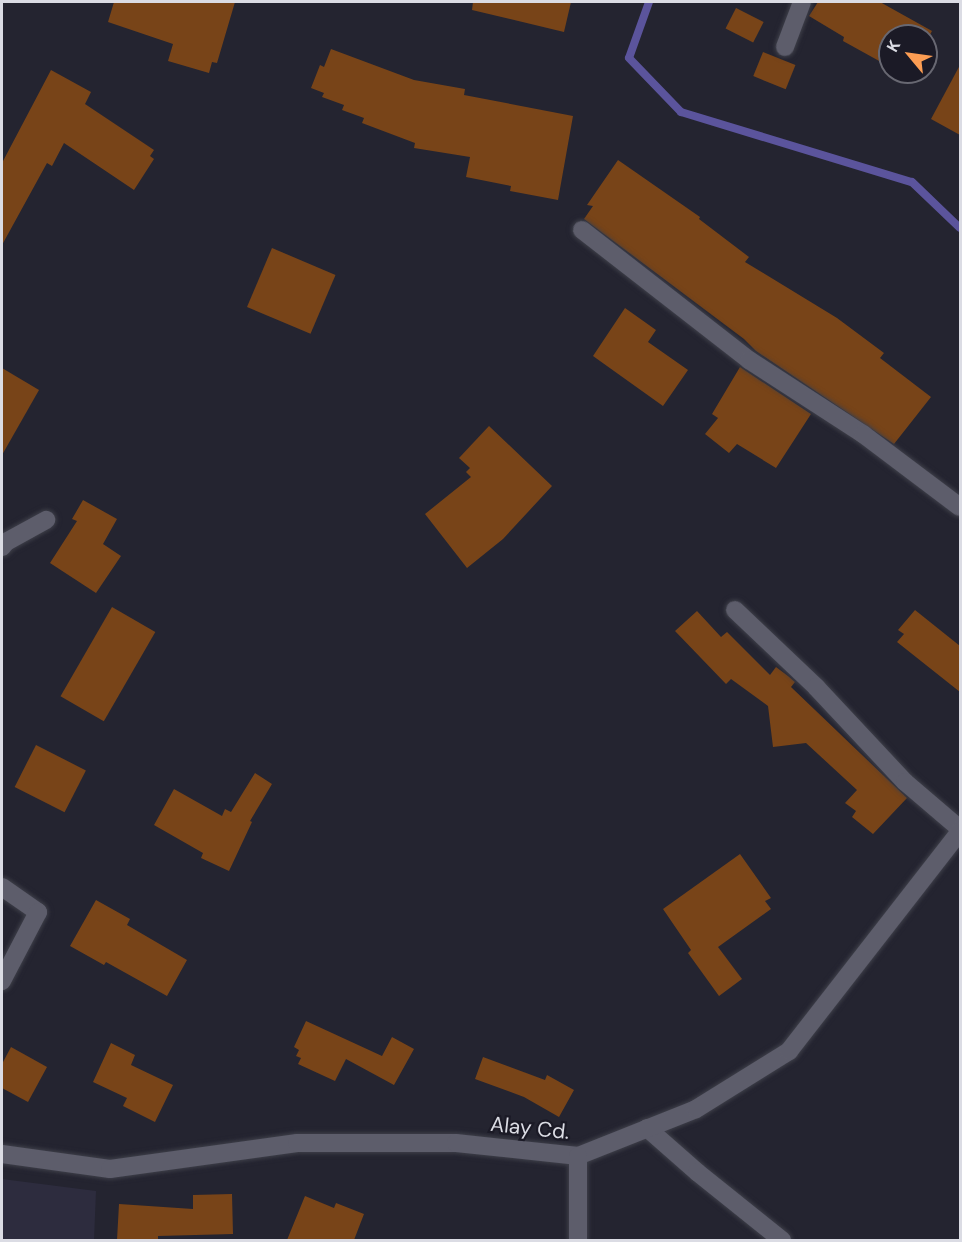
<!DOCTYPE html>
<html>
<head>
<meta charset="utf-8">
<style>
  body { margin:0 }
  #map { position:relative; width:962px; height:1242px; overflow:hidden; background:#242430; font-family:"DM Sans",sans-serif }
  div>[style] { position:absolute }
  [style*='--x'] { left:calc(var(--x)*1px); top:calc(var(--y)*1px); width:calc(var(--w)*1px); rotate:calc(var(--a)*1deg) }
  .built>* { inset:0; background:#2d2c3e }
  .stream>* { height:8px; margin:-4px; padding:0 4px; transform-origin:4px; border-radius:4px; background:#5b549c }
  .building>* { inset:0; background:#784418; transform-origin:0 0 }
  .roads { filter:drop-shadow(0 0 2px #3e3f49) drop-shadow(0 0 2px #3e3f49) }
  .minor>* { height:18px; margin:-9px; padding:0 9px; transform-origin:9px; border-radius:9px; background:#5d5d6b }
  span { translate:-50% -50%; white-space:nowrap; text-align:center; line-height:1.15; -webkit-text-stroke:4.5px #1b1a26; paint-order:stroke }
  .street-label { font-size:21px; color:#dbdce4 }
  .frame { position:absolute; inset:0; border:3px solid #dbdce4; pointer-events:none }
  .north { position:absolute; left:878px; top:24px; width:60px; height:60px; box-sizing:border-box; background:#1b1a26; border:2px solid #686872; border-radius:50%; rotate:299deg; font-size:16px; font-weight:700; line-height:24px; text-align:center; color:#dbdce4 }
  .north::after { content:''; display:block; margin:auto; width:21px; height:27px; background:#fc9d53; clip-path:polygon(50% 0,100% 100%,50% 72%,0 100%) }
</style>
</head>
<body>
<div id="map">
  <div class="built">
    <div style="clip-path:polygon(2px 1179px,96px 1191px,94px 1240px,2px 1240px)"></div>
  </div>
  <div class="stream">
    <div style="--x:649;--y:2;--w:59;--a:109.7"></div>
    <div style="--x:629;--y:58;--w:75;--a:46.1"></div>
    <div style="--x:681;--y:112;--w:241;--a:16.9"></div>
    <div style="--x:912;--y:182;--w:66;--a:43.8"></div>
  </div>
  <div class="building">
    <div style="clip-path:polygon(114px 2px,235px 2px,217px 63px,212px 62px,209px 73px,168px 61px,173px 44px,108px 22px)"></div>
    <div style="clip-path:polygon(473px 2px,571px 2px,564px 32px,472px 10px)"></div>
    <div style="clip-path:polygon(818px 2px,880px 2px,932px 31px,926px 42px,926px 36px,890px 36px,890px 67px,843px 41px,844px 37px,809px 16px)"></div>
    <div style="left:736px;top:8px;width:31px;height:23px;rotate:27deg"></div>
    <div style="clip-path:polygon(331px 49px,414px 80px,465px 89px,464px 95px,573px 116px,558px 200px,510px 191px,511px 186px,466px 177px,470px 157px,414px 148px,415px 143px,362px 123px,364px 118px,342px 110px,344px 105px,322px 97px,324px 93px,311px 88px,320px 65px,324px 67px)"></div>
    <div style="left:763px;top:52px;width:35px;height:26px;rotate:22deg"></div>
    <div style="clip-path:polygon(960px 65px,960px 135px,931px 119px)"></div>
    <div style="clip-path:polygon(51px 70px,91px 92px,85px 104px,154px 150px,150px 156px,154px 159px,134px 190px,64px 143px,52px 166px,47px 163px,2px 245px,2px 163px)"></div>
    <div style="clip-path:polygon(618px 160px,700px 217px,699px 219px,749px 257px,745px 262px,837px 318px,884px 353px,880px 358px,931px 397px,894px 444px,756px 351px,744px 339px,584px 219px,593px 206px,587px 205px)"></div>
    <div style="left:272px;top:248px;width:69px;height:64px;rotate:23deg"></div>
    <div style="clip-path:polygon(625px 308px,656px 330px,648px 342px,688px 370px,663px 406px,593px 356px)"></div>
    <div style="clip-path:polygon(740px 367px,811px 414px,776px 468px,737px 444px,729px 453px,705px 434px,718px 418px,712px 414px)"></div>
    <div style="clip-path:polygon(2px 368px,39px 390px,2px 455px)"></div>
    <div style="clip-path:polygon(489px 426px,552px 486px,503px 539px,467px 568px,425px 514px,471px 477px,466px 472px,470px 468px,459px 458px)"></div>
    <div style="clip-path:polygon(83px 500px,117px 519px,103px 544px,121px 556px,96px 593px,50px 563px,77px 521px,72px 519px)"></div>
    <div style="left:112px;top:607px;width:50px;height:103px;rotate:30deg"></div>
    <div style="clip-path:polygon(915px 610px,960px 646px,960px 692px,897px 642px,904px 634px,898px 630px)"></div>
    <div style="clip-path:polygon(697px 611px,721px 637px,727px 632px,770px 675px,776px 667px,788px 676px,795px 682px,791px 687px,907px 798px,873px 834px,852px 817px,856px 811px,845px 803px,857px 790px,806px 743px,773px 747px,768px 706px,731px 679px,726px 684px,675px 631px)"></div>
    <div style="left:36px;top:745px;width:56px;height:47px;rotate:27deg"></div>
    <div style="clip-path:polygon(255px 773px,272px 784px,250px 821px,252px 822px,229px 871px,201px 858px,203px 853px,154px 825px,174px 789px,222px 816px,225px 809px,231px 812px)"></div>
    <div style="clip-path:polygon(740px 854px,771px 898px,765px 901px,771px 909px,718px 947px,742px 979px,719px 996px,688px 953px,691px 950px,663px 909px)"></div>
    <div style="clip-path:polygon(96px 900px,130px 919px,127px 925px,187px 960px,167px 996px,106px 962px,104px 965px,70px 946px)"></div>
    <div style="clip-path:polygon(306px 1021px,382px 1056px,392px 1037px,414px 1049px,394px 1085px,346px 1059px,335px 1081px,298px 1064px,301px 1058px,296px 1056px,299px 1050px,294px 1047px)"></div>
    <div style="clip-path:polygon(111px 1043px,135px 1055px,131px 1065px,173px 1085px,155px 1122px,123px 1106px,127px 1098px,93px 1082px)"></div>
    <div style="clip-path:polygon(11px 1047px,47px 1067px,28px 1102px,2px 1088px,2px 1064px)"></div>
    <div style="clip-path:polygon(483px 1057px,545px 1080px,547px 1075px,574px 1090px,559px 1117px,524px 1097px,475px 1079px)"></div>
    <div style="clip-path:polygon(232px 1194px,233px 1234px,158px 1236px,158px 1240px,117px 1240px,119px 1204px,193px 1209px,193px 1195px)"></div>
    <div style="clip-path:polygon(305px 1196px,334px 1208px,336px 1203px,364px 1214px,354px 1240px,287px 1240px)"></div>
  </div>
  <div class="roads">
    <div class="minor">
      <div style="--x:785;--y:47;--w:48;--a:-69.3"></div>
      <div style="--x:582;--y:230;--w:212;--a:37.9"></div>
      <div style="--x:749;--y:360;--w:136;--a:33"></div>
      <div style="--x:863;--y:434;--w:121;--a:37"></div>
      <div style="--x:2;--y:547;--w:6;--a:-51"></div>
      <div style="--x:6;--y:542;--w:46;--a:-28.8"></div>
      <div style="--x:735;--y:610;--w:112;--a:43.5"></div>
      <div style="--x:816;--y:687;--w:130;--a:46.9"></div>
      <div style="--x:905;--y:782;--w:72;--a:40.5"></div>
      <div style="--x:2;--y:887;--w:44;--a:34.8"></div>
      <div style="--x:38;--y:912;--w:78;--a:117.6"></div>
      <div style="--x:647;--y:1128;--w:67;--a:41.3"></div>
      <div style="--x:697;--y:1172;--w:109;--a:38.7"></div>
      <div style="--x:2;--y:1154;--w:109;--a:7.9"></div>
      <div style="--x:110;--y:1169;--w:189;--a:-7.9"></div>
      <div style="--x:297;--y:1143;--w:159;--a:0"></div>
      <div style="--x:456;--y:1143;--w:123;--a:6.1"></div>
      <div style="--x:578;--y:1156;--w:127;--a:-21.7"></div>
      <div style="--x:696;--y:1109;--w:110;--a:-31.9"></div>
      <div style="--x:789;--y:1051;--w:279;--a:-52.1"></div>
      <div style="--x:578;--y:1156;--w:84;--a:90"></div>
    </div>
  </div>
  <div class="street-label">
    <span style="left:530px;top:1128px;rotate:6deg">Alay Cd.</span>
  </div>
  <div class="frame"></div>
  <div class="north">K</div>
</div>
</body>
</html>
